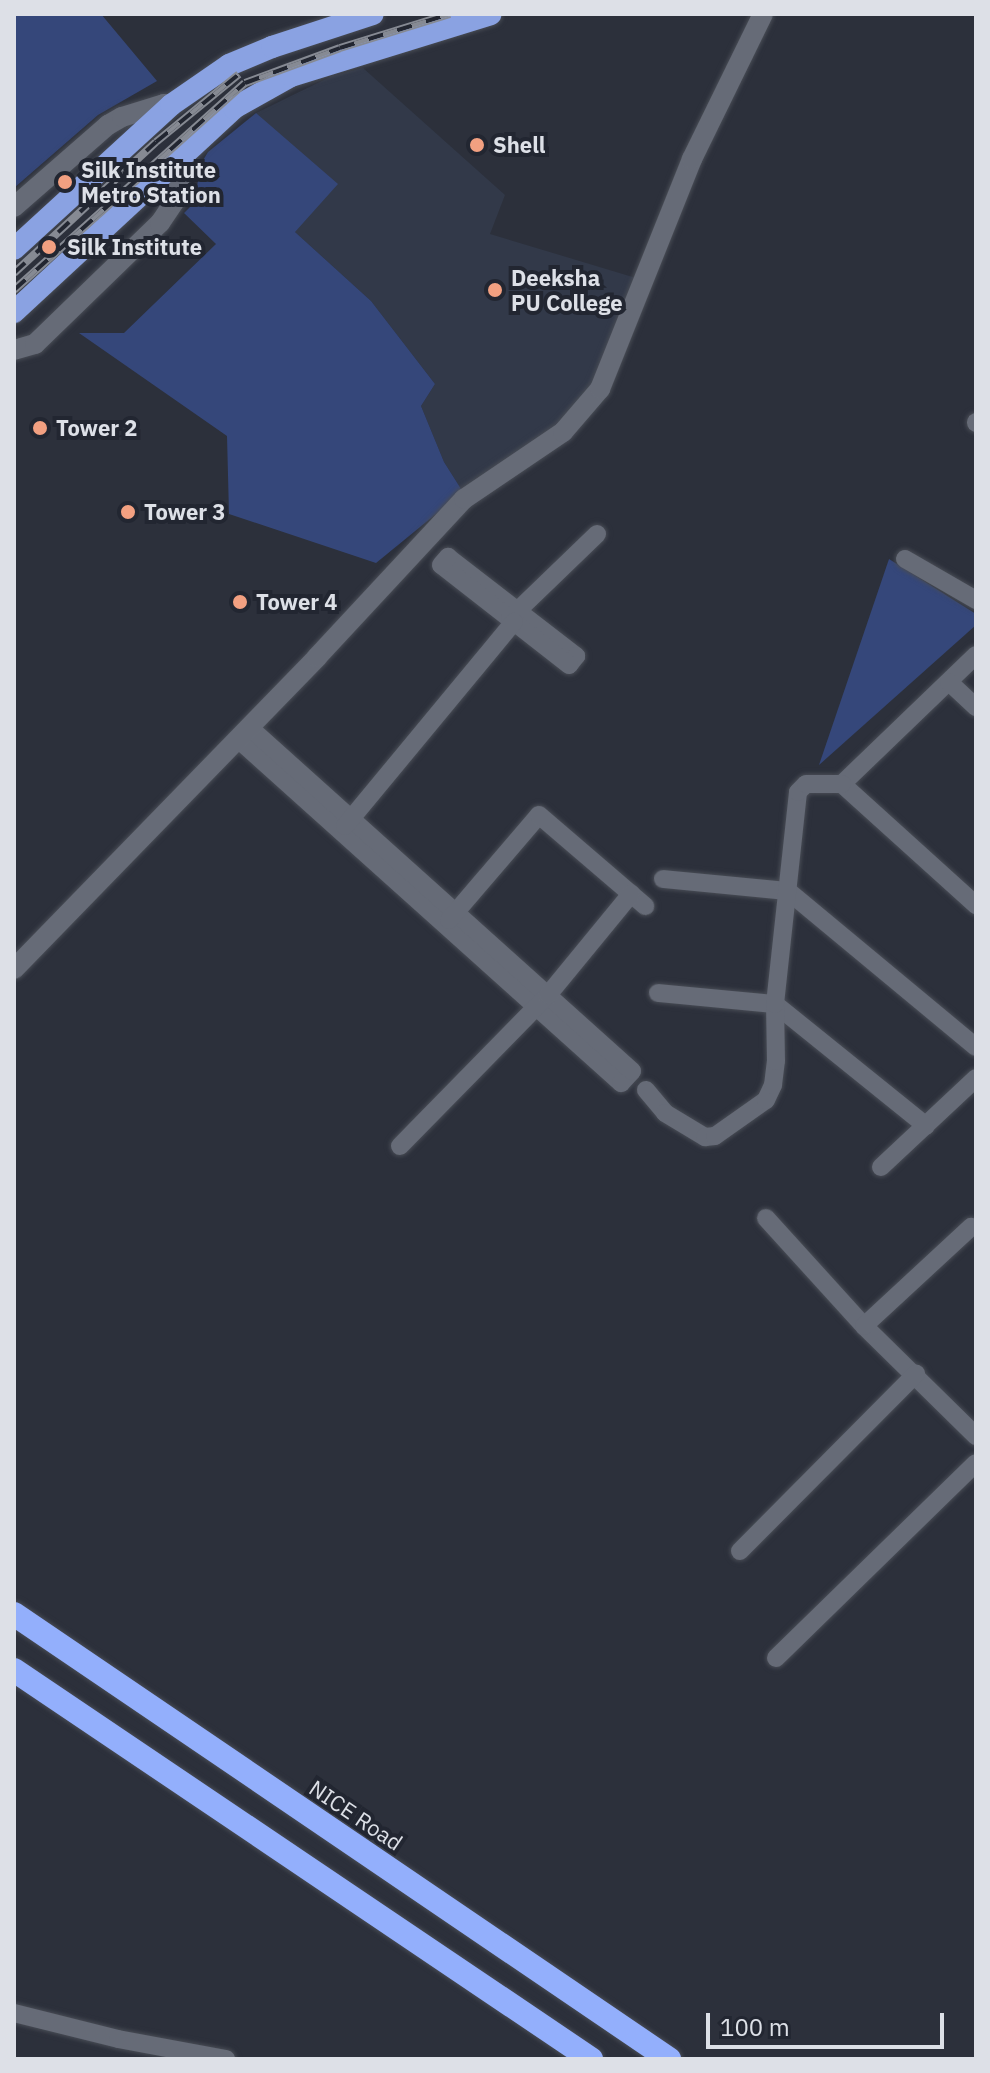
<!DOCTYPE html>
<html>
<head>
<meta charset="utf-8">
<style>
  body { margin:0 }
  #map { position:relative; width:990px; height:2073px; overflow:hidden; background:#2c303b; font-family:"IBM Plex Sans",sans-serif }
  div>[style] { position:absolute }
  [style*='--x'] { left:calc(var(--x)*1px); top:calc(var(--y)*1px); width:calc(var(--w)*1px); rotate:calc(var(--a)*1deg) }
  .built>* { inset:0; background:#323949 }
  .green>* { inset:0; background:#35477a }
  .roads { filter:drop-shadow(0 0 2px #484c55) drop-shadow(0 0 2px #484c55) }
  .minor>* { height:18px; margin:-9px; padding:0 9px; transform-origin:9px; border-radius:9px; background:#666b77 }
  .tertiary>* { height:20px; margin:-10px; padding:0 10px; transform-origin:10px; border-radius:10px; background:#666b77 }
  .trunk>* { height:22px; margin:-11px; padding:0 11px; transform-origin:11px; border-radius:11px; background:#8aa2e2 }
  .motorway>* { height:24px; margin:-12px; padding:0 12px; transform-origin:12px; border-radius:12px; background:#93affc }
  .rail>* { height:8px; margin-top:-4px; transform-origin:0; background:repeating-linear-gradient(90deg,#222631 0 15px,#868a93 0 30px); box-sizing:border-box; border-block:2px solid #868a93 }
  .dots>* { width:22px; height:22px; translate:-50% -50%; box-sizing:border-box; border:4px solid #222631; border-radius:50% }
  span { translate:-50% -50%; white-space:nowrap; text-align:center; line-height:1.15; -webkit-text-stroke:8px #222631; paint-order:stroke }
  .poi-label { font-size:22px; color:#dde0e7; font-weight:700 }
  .left { translate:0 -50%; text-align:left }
  .street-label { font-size:22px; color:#dde0e7 }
  .frame { position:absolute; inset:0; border:16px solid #dde0e7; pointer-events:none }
  .scale { position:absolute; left:706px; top:2013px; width:238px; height:36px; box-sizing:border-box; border:4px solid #dde0e7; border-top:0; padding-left:10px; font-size:24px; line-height:28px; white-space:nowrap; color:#dde0e7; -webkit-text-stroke:6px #222631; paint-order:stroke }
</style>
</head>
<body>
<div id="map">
  <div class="built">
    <div style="clip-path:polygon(363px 68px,505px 195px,490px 234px,636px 278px,601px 371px,586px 395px,565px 420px,463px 492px,444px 462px,421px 406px,435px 384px,371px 301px,295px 232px,256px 113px,332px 76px)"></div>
  </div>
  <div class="green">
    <div style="clip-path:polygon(14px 14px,101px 14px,157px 81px,98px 115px,14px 188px)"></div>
    <div style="clip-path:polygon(256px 113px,338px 184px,295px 232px,371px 301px,435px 384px,421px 406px,444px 462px,463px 492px,376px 563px,229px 514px,227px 436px,79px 333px,124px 333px,216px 244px,184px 213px,196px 201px,199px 167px,208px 152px)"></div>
    <div style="clip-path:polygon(889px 559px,976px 614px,976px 625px,819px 765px)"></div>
  </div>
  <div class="roads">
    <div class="minor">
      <div style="--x:976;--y:422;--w:1;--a:90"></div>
      <div style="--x:448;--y:557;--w:162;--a:37.7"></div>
      <div style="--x:576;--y:656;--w:11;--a:128"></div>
      <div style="--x:569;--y:665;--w:162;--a:-142"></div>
      <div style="--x:441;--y:565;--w:11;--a:-49"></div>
      <div style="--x:905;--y:559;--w:82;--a:30"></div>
      <div style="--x:510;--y:618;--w:121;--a:-44"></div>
      <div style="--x:976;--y:655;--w:186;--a:136.1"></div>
      <div style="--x:842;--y:784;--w:181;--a:42.1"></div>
      <div style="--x:949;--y:682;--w:37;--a:43"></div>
      <div style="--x:238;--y:739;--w:515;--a:41.93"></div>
      <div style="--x:621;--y:1083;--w:16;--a:-47"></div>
      <div style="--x:632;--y:1071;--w:515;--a:-138.07"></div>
      <div style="--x:345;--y:826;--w:265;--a:-50.4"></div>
      <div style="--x:663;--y:879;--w:126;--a:5.5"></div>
      <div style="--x:788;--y:891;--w:244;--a:39.7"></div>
      <div style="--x:449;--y:920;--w:138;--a:-49.4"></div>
      <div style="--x:539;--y:815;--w:140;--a:40.6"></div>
      <div style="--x:658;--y:993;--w:118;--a:5.4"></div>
      <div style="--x:775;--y:1004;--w:194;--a:38.9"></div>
      <div style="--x:646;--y:1090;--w:30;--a:50"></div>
      <div style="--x:665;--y:1113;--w:47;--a:31"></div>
      <div style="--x:705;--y:1137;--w:10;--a:-6"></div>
      <div style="--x:715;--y:1136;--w:62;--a:-35.2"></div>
      <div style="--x:766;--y:1100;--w:17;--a:-65"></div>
      <div style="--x:773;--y:1085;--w:24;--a:-83"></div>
      <div style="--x:776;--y:1061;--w:57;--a:-91"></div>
      <div style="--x:775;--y:1004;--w:213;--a:-83.8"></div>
      <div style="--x:798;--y:792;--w:11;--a:-45"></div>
      <div style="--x:806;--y:784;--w:36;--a:0"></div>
      <div style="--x:400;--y:1146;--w:211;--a:-45.6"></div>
      <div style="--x:548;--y:995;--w:131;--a:-50.6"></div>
      <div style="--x:881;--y:1167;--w:130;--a:-43.1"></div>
      <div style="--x:766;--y:1218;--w:146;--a:47.8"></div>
      <div style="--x:864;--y:1326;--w:157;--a:44.5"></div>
      <div style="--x:864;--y:1326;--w:146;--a:-42.8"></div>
      <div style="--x:740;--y:1551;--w:250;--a:-45.2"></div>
      <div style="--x:776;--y:1658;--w:279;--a:-44.3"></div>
      <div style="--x:14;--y:2013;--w:107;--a:14"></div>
      <div style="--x:118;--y:2039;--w:110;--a:10.5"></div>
    </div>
    <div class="tertiary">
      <div style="--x:14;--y:207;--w:125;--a:-41.1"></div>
      <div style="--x:108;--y:125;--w:16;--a:-30"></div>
      <div style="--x:122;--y:117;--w:44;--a:-17.2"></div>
      <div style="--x:164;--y:104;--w:7;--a:8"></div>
      <div style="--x:14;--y:350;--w:22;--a:-16"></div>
      <div style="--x:35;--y:344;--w:174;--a:-44.1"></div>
      <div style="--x:160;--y:223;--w:25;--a:-56"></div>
      <div style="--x:174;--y:202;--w:46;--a:-76.3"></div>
      <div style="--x:185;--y:157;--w:4;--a:-124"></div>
      <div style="--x:14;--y:969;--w:435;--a:-45.8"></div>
      <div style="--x:317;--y:657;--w:216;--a:-47.1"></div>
      <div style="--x:464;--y:499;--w:120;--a:-34.1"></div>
      <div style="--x:563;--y:432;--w:57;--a:-49.3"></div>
      <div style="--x:600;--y:389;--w:248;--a:-68.2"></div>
      <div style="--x:692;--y:159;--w:161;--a:-63.9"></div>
    </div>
    <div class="trunk">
      <div style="--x:14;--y:249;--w:213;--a:-42.5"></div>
      <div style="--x:171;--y:105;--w:70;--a:-34.6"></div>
      <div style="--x:229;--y:65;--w:47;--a:-22.7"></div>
      <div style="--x:272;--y:47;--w:106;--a:-18.1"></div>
      <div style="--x:14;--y:312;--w:300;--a:-42.8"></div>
      <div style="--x:234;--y:108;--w:65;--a:-29.3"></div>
      <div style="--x:291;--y:76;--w:209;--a:-17.2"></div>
    </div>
    <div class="motorway">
      <div style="--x:14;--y:1614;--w:792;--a:34.19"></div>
      <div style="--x:14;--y:1670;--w:696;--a:33.99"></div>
    </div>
  </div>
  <div class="rail">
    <div style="--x:14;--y:273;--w:193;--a:-42.7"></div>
    <div style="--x:156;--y:142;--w:107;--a:-39.3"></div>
    <div style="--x:14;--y:290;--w:310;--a:-41.9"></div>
    <div style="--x:245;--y:83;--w:101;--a:-20.2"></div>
    <div style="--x:340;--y:48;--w:115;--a:-17.2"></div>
  </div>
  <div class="dots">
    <div style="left:477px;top:145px;background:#f2a081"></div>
    <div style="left:65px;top:182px;background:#f2a081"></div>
    <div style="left:49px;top:247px;background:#f2a081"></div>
    <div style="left:495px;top:290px;background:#f2a081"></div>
    <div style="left:40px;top:428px;background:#f2a081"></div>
    <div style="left:128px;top:512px;background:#f2a081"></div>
    <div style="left:240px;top:602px;background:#f2a081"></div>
  </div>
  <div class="poi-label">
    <span class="left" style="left:493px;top:145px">Shell</span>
    <span class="left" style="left:81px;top:182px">Silk Institute<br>Metro Station</span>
    <span class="left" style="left:67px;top:247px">Silk Institute</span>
    <span class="left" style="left:511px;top:290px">Deeksha<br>PU College</span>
    <span class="left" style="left:56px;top:428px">Tower 2</span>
    <span class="left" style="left:144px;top:512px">Tower 3</span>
    <span class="left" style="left:256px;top:602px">Tower 4</span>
  </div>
  <div class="street-label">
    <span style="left:356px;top:1815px;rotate:34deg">NICE Road</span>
  </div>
  <div class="frame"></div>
  <div class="scale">100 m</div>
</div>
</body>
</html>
